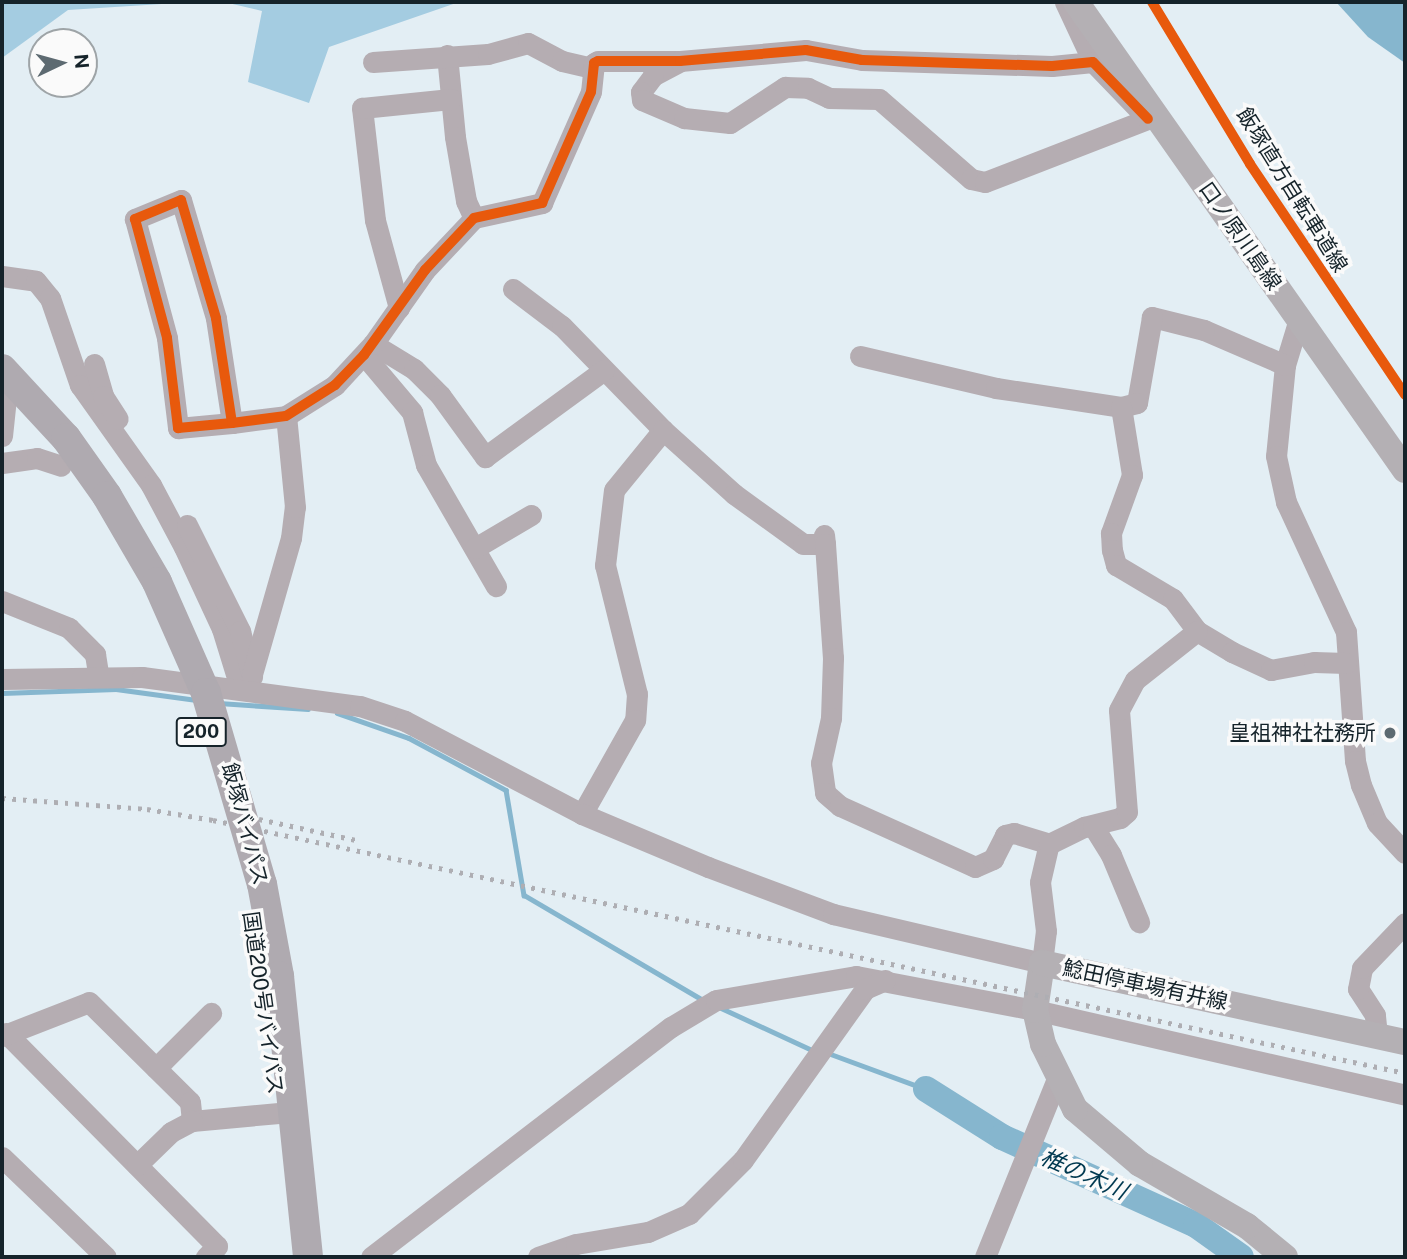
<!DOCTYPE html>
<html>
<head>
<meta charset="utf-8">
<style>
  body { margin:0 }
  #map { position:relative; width:1407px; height:1259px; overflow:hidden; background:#e3eef4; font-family:"Public Sans","Noto Sans JP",sans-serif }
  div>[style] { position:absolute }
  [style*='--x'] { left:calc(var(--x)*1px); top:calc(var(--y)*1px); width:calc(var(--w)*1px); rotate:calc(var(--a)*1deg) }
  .forest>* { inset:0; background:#a4cce1 }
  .water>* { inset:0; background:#86b6ce }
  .stream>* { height:4.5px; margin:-2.25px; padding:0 2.25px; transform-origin:2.25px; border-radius:2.25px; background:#86b6ce }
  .river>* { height:26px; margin:-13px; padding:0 13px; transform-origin:13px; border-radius:13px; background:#86b6ce }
  .minor>* { height:21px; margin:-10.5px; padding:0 10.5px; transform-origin:10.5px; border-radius:10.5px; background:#b5adb2 }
  .major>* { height:26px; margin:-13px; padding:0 13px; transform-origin:13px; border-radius:13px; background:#b4b0b4 }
  .highway>* { height:30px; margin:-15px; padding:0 15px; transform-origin:15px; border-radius:15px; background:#afaab0 }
  .rail>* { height:4.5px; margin-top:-2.25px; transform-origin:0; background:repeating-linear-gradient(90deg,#aeaeb3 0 3.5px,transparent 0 10.5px) }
  .cycleway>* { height:10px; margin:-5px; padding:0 5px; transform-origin:5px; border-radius:5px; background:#e8590c }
  .dots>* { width:19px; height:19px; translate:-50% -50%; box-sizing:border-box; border:4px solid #fafafa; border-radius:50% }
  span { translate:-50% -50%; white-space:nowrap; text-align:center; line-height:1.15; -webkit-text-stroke:7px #fafafa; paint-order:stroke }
  .shield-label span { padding:2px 5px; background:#fafafa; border:2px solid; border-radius:5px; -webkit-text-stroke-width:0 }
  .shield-label { font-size:19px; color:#15232a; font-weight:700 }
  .street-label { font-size:21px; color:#15232a }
  .poi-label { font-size:21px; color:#15232a }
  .right { translate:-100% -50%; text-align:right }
  .water-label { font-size:23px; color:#003950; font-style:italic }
  .frame { position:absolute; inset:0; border:4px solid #15232a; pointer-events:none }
  .north { position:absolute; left:28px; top:28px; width:70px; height:70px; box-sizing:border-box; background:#fafafa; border:2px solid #9ea4a7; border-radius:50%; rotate:85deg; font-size:19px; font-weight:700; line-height:28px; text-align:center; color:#15232a }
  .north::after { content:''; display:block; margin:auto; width:24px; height:32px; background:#5d6a71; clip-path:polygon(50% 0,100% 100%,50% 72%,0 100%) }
</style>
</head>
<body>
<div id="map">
  <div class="forest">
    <div style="clip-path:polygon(2px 2px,193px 2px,68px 10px,2px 58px)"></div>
    <div style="clip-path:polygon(224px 2px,459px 2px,329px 47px,309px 103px,248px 82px,262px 11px)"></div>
  </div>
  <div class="water">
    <div style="clip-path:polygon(1336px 2px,1405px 2px,1405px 63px,1368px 37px)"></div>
  </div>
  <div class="stream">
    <div style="--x:2;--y:693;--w:114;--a:-2"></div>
    <div style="--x:116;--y:689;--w:81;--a:7.8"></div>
    <div style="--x:219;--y:703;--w:89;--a:3.9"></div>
    <div style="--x:337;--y:713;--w:76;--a:19.1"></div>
    <div style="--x:409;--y:738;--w:110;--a:28.2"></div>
    <div style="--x:506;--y:790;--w:107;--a:80.3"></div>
    <div style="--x:524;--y:895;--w:210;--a:30.4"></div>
    <div style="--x:719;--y:1007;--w:102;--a:24.8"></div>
    <div style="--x:828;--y:1053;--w:104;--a:20.2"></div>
  </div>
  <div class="river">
    <div style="--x:926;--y:1089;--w:90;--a:32.3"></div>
    <div style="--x:1002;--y:1137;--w:213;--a:24.4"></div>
    <div style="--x:1196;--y:1225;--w:55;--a:35.4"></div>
  </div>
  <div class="minor">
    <div style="--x:1065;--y:2;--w:66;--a:65"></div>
    <div style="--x:447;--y:55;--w:82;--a:84.4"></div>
    <div style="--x:455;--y:137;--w:65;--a:80.2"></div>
    <div style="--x:466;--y:201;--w:19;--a:65"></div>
    <div style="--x:373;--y:62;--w:115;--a:-4"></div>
    <div style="--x:488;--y:54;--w:41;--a:-15.4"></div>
    <div style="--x:528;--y:43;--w:38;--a:28"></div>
    <div style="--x:562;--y:61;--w:31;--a:13"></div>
    <div style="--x:679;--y:62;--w:30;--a:152"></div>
    <div style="--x:653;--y:76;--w:20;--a:127"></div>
    <div style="--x:641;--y:92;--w:8;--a:83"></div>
    <div style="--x:642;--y:100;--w:46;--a:23.2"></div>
    <div style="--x:684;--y:118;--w:46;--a:6.2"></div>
    <div style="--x:730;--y:123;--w:66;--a:-33.2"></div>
    <div style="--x:785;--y:87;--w:23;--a:2"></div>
    <div style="--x:808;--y:88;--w:23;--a:25"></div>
    <div style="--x:829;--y:98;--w:50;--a:1.1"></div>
    <div style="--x:879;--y:99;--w:122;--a:41"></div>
    <div style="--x:971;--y:179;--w:14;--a:12"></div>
    <div style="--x:985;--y:182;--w:182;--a:-21.2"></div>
    <div style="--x:2;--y:276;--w:34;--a:8"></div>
    <div style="--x:36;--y:281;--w:22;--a:51"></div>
    <div style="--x:50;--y:298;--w:92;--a:71"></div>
    <div style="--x:80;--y:385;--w:123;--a:54.6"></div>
    <div style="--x:151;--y:485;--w:70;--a:62"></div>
    <div style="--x:184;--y:547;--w:90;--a:65.1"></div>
    <div style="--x:222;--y:629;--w:61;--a:72.8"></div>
    <div style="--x:513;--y:289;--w:61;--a:37.1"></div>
    <div style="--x:562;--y:326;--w:145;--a:45.8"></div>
    <div style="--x:663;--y:430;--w:77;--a:129.2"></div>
    <div style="--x:614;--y:490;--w:76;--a:96.8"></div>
    <div style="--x:605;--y:565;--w:133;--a:76.1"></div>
    <div style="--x:637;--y:694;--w:26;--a:94"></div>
    <div style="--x:635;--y:720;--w:108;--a:119.4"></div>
    <div style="--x:399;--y:308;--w:91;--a:-105.3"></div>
    <div style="--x:375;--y:220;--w:113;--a:-96.6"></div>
    <div style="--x:362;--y:108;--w:89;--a:-5.8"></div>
    <div style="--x:1299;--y:319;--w:48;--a:106.9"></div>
    <div style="--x:1285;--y:365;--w:91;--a:95.6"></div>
    <div style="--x:1276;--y:456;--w:47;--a:77.7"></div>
    <div style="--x:1286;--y:502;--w:143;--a:65.2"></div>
    <div style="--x:1346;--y:632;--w:129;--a:86"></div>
    <div style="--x:1355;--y:761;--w:25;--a:76"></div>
    <div style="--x:1361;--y:785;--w:41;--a:67.2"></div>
    <div style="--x:1377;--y:823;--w:41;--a:47"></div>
    <div style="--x:373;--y:344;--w:48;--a:31.4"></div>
    <div style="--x:414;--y:369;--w:37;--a:45"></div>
    <div style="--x:440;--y:395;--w:77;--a:54"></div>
    <div style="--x:485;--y:457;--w:147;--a:-36.2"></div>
    <div style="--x:364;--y:355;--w:75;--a:49.9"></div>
    <div style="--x:412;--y:412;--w:55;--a:75.2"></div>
    <div style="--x:426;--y:465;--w:140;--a:60"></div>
    <div style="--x:860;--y:356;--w:140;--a:13.2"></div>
    <div style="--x:996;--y:388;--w:126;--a:8.6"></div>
    <div style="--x:94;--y:364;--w:33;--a:74"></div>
    <div style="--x:103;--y:396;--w:27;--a:57"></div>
    <div style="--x:1285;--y:365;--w:88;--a:-156.6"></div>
    <div style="--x:1204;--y:330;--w:54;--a:-166"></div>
    <div style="--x:1152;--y:317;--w:87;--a:99.9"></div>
    <div style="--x:1137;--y:403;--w:16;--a:166"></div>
    <div style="--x:1121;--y:407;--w:69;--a:80.8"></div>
    <div style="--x:1132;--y:475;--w:62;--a:109.9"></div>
    <div style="--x:1111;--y:533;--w:17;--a:87"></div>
    <div style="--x:1112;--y:550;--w:16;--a:75"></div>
    <div style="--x:1116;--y:565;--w:66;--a:30.8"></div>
    <div style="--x:1173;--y:599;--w:40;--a:53"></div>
    <div style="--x:1197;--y:631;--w:41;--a:31"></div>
    <div style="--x:1232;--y:652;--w:43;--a:24.8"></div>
    <div style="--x:1271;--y:670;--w:44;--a:-10.5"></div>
    <div style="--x:1314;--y:662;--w:32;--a:2"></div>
    <div style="--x:232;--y:423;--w:106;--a:-98.7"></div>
    <div style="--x:216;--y:318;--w:123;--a:-106.5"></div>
    <div style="--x:181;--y:200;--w:50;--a:157.6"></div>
    <div style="--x:135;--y:219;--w:123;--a:74.9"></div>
    <div style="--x:167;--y:338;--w:91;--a:83"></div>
    <div style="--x:178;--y:428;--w:54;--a:-5.3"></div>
    <div style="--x:232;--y:423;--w:54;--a:-7.4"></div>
    <div style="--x:286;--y:416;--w:58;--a:-32.3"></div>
    <div style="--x:335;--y:385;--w:56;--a:-47.2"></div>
    <div style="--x:373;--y:344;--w:90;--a:-54.9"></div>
    <div style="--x:425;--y:270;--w:71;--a:-46.7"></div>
    <div style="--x:474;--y:218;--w:70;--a:-12.4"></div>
    <div style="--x:542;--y:203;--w:121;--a:-66.2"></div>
    <div style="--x:591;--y:92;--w:29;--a:-84"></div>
    <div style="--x:594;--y:63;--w:4;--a:-27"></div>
    <div style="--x:598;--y:61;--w:82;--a:0"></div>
    <div style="--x:680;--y:61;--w:126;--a:-5"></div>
    <div style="--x:806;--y:50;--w:57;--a:10.1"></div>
    <div style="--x:862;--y:60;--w:190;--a:1.8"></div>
    <div style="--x:1052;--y:66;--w:41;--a:-5.6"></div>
    <div style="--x:1093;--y:62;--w:75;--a:46.1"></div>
    <div style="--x:663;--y:430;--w:96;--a:42"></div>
    <div style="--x:734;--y:494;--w:85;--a:35.9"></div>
    <div style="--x:803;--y:544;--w:22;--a:0"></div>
    <div style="--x:825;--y:544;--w:9;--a:-96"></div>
    <div style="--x:2;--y:436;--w:39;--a:-84"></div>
    <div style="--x:2;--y:463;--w:35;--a:-8"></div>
    <div style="--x:37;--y:458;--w:25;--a:18"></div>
    <div style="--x:187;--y:525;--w:119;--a:63.4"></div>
    <div style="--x:240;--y:631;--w:47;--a:75.1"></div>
    <div style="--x:825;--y:544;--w:114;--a:86"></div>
    <div style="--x:833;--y:658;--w:60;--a:91.9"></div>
    <div style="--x:831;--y:718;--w:46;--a:102.5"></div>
    <div style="--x:821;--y:763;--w:30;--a:82"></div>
    <div style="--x:825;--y:793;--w:20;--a:41"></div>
    <div style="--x:840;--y:806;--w:148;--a:24.3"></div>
    <div style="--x:975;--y:867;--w:20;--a:-24"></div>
    <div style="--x:993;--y:859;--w:27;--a:-63"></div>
    <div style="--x:1005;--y:835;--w:9;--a:-13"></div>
    <div style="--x:1014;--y:833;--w:37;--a:17"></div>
    <div style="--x:475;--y:548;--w:65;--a:-30.5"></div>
    <div style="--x:2;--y:601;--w:72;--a:21.9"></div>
    <div style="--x:69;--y:628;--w:37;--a:45"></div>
    <div style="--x:95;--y:654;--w:20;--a:81"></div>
    <div style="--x:252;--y:674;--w:141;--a:-74"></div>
    <div style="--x:291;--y:538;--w:31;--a:-83"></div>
    <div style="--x:295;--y:507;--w:91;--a:-95.6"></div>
    <div style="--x:2;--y:679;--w:140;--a:-0.8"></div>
    <div style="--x:142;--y:677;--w:220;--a:7.6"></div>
    <div style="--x:360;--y:706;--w:47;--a:18.4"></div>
    <div style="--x:405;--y:721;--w:200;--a:27.7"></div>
    <div style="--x:582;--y:814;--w:137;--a:22.8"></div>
    <div style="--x:708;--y:867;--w:134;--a:20.6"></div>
    <div style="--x:833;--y:914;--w:215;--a:13.2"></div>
    <div style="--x:1042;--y:963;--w:32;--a:-83"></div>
    <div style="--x:1046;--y:931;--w:49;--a:-97"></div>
    <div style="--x:1040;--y:882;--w:39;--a:-77"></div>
    <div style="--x:1049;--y:844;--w:39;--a:-26"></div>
    <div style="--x:1084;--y:827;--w:37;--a:-14"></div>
    <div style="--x:1120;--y:818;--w:9;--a:-41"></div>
    <div style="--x:1127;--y:812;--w:102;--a:-94.5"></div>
    <div style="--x:1119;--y:710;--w:34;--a:-62"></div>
    <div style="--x:1135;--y:680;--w:79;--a:-38.3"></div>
    <div style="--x:1093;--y:826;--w:34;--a:58"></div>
    <div style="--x:1111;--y:855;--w:73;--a:67.3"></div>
    <div style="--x:6;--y:1033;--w:300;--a:45.3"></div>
    <div style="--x:217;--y:1246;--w:16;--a:135"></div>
    <div style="--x:1377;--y:1035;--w:20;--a:-96"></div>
    <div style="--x:1375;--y:1015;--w:31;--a:-123"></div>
    <div style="--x:1358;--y:989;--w:21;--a:-79"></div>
    <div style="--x:1362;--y:968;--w:62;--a:-46.3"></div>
    <div style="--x:2;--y:1036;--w:93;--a:-21.3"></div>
    <div style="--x:89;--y:1002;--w:142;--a:44.7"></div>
    <div style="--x:190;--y:1102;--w:19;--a:84"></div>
    <div style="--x:192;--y:1121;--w:87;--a:-5.3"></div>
    <div style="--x:156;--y:1068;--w:78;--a:-45"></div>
    <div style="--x:2;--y:1157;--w:144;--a:43.9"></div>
    <div style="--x:137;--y:1165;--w:47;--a:-44.1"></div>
    <div style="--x:171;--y:1132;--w:24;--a:-28"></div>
    <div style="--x:371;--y:1257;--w:378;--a:-37.5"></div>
    <div style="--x:671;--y:1027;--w:52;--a:-31"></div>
    <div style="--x:716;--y:1000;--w:142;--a:-9.7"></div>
    <div style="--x:856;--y:976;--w:182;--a:10.8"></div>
    <div style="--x:1035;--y:1010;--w:380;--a:12.9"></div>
    <div style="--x:538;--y:1257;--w:40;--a:-18.9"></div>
    <div style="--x:576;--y:1244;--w:73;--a:-9.5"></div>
    <div style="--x:648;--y:1232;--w:45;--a:-23.7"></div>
    <div style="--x:689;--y:1214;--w:76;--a:-45"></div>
    <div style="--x:743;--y:1160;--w:210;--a:-54.5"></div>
    <div style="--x:865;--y:989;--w:22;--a:-24"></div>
    <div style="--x:985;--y:1257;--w:192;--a:-68"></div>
  </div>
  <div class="major">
    <div style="--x:1076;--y:2;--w:572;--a:54.89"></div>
    <div style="--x:1285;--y:1257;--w:49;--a:-140.8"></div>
    <div style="--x:1247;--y:1226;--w:124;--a:-149.9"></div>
    <div style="--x:1140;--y:1164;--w:85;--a:-139.8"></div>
    <div style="--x:1075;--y:1109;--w:72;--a:-116.2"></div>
    <div style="--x:1043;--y:1044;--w:35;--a:-103"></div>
    <div style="--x:1035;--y:1010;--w:48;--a:-81.5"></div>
    <div style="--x:1042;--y:963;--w:371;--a:12.3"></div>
  </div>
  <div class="highway">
    <div style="--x:2;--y:369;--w:94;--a:47.2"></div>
    <div style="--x:66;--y:438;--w:71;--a:54.7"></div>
    <div style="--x:107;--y:496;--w:99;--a:59.8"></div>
    <div style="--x:157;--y:582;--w:121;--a:66.2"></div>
    <div style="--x:206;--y:693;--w:199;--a:73.7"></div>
    <div style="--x:262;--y:884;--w:94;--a:79.5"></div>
    <div style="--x:279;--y:976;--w:282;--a:84.1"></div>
  </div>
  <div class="rail">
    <div style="--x:2;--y:798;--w:145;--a:4.3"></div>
    <div style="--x:147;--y:809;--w:67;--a:9.5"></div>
    <div style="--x:213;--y:820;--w:1219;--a:11.98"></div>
    <div style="--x:259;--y:819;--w:104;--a:12.2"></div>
  </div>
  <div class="cycleway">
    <div style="--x:1152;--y:2;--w:189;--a:58.8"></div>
    <div style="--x:1250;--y:164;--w:278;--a:56.1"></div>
    <div style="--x:232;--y:423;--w:106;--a:-98.7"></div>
    <div style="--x:216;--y:318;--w:123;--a:-106.5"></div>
    <div style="--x:181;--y:200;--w:50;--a:157.6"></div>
    <div style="--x:135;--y:219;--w:123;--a:74.9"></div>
    <div style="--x:167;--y:338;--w:91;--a:83"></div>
    <div style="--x:178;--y:428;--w:54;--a:-5.3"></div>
    <div style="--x:232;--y:423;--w:54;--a:-7.4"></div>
    <div style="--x:286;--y:416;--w:58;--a:-32.3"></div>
    <div style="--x:335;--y:385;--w:42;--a:-46"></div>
    <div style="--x:364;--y:355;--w:105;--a:-54.3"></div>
    <div style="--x:425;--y:270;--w:71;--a:-46.7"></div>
    <div style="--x:474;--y:218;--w:70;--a:-12.4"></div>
    <div style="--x:542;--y:203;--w:121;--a:-66.2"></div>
    <div style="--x:591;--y:92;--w:29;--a:-84"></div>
    <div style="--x:594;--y:63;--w:4;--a:-27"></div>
    <div style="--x:598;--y:61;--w:82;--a:0"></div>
    <div style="--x:680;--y:61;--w:126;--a:-5"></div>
    <div style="--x:806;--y:50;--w:57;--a:10.1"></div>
    <div style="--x:862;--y:60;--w:190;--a:1.8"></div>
    <div style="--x:1052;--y:66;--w:41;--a:-5.6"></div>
    <div style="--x:1093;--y:62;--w:79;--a:46"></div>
  </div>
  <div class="dots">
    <div style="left:1390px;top:733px;background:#5d6a71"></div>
  </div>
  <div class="shield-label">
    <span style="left:201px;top:732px">200</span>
  </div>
  <div class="street-label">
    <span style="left:1292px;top:190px;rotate:58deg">飯塚直方自転車道線</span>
    <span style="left:1240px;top:236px;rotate:55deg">口ノ原川島線</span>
    <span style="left:245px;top:824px;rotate:75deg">飯塚バイパス</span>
    <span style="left:1145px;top:985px;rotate:12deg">鯰田停車場有井線</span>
    <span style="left:263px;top:1003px;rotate:82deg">国道200号バイパス</span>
  </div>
  <div class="poi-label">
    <span class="right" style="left:1376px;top:733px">皇祖神社社務所</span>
  </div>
  <div class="water-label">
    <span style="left:1084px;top:1174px;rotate:24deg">椎の木川</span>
  </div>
  <div class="frame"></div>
  <div class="north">N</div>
</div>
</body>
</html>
